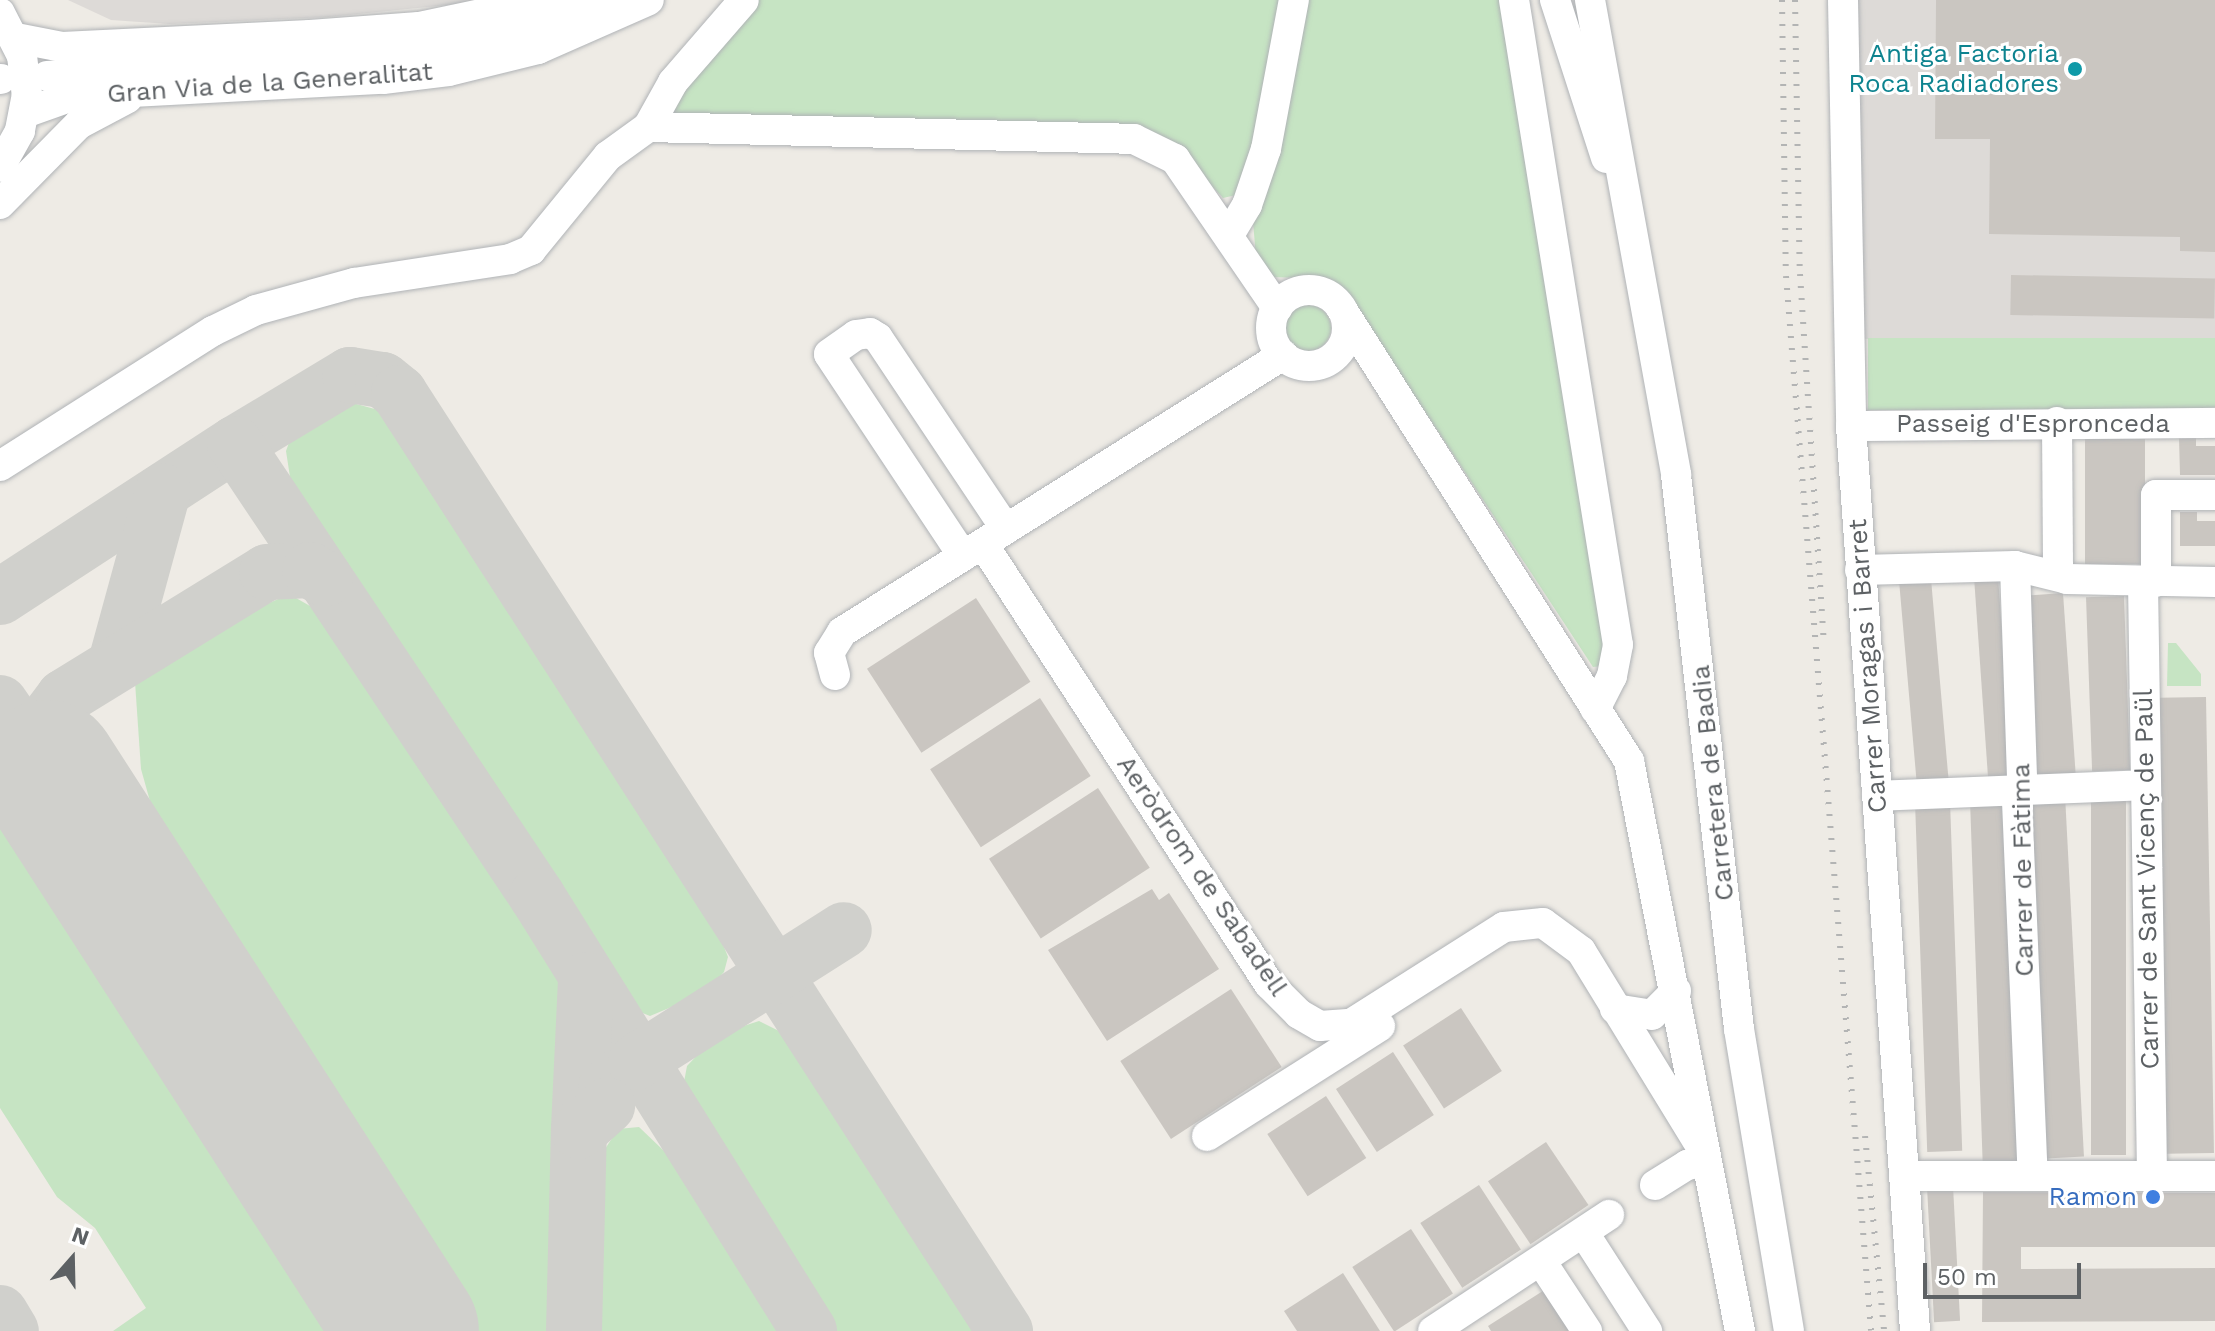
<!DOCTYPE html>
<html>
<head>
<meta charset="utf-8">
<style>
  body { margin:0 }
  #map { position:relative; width:2215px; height:1331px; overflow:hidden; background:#eeebe5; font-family:"Work Sans",sans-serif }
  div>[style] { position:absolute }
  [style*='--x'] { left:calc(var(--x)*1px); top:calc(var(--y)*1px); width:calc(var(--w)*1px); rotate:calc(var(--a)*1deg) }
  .industrial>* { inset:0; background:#dddad7; transform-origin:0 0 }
  .green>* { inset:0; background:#c6e4c3; transform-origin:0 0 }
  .round { border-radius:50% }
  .taxiway>* { height:56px; margin:-28px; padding:0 28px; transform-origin:28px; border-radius:28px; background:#d0d0cc }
  .runway>* { height:142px; margin:-71px; padding:0 71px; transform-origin:71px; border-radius:71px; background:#d0d0cc }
  .building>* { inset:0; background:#cac6c1; transform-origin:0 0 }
  .roads { filter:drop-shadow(0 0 2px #b0b3b6) drop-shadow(0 0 2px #b0b3b6) }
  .minor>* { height:30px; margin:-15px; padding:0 15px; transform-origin:15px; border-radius:15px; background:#fff }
  .minor>.ring { margin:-15px; padding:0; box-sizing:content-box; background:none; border:30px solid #fff; border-radius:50% }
  .rail>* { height:6px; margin-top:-3px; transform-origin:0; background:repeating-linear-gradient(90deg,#b3b4b4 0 2px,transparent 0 12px) }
  .dots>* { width:22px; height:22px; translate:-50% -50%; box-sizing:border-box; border:4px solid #fff; border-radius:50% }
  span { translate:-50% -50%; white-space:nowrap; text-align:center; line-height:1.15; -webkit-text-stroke:6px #fff; paint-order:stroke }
  .culture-label { font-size:26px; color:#0d838f }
  .right { translate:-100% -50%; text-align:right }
  .street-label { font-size:26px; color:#5d6164 }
  .shop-label { font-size:26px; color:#366cbe }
  .north { position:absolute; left:32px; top:1219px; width:80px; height:80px; -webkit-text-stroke:6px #fff; paint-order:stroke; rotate:20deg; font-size:22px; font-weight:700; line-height:32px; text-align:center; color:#5d6164 }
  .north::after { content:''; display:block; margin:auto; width:28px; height:36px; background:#5d6164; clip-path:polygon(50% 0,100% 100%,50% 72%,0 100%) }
  .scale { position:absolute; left:1923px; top:1263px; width:158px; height:36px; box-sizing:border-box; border:4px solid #5d6164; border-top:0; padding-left:10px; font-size:24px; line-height:28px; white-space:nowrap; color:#5d6164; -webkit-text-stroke:6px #fff; paint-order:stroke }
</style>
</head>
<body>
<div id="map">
  <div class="industrial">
    <div style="clip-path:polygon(68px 0,497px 0,328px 17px,169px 24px,111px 20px)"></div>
    <div style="left:1856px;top:0;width:359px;height:339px"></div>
  </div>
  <div class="green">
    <div style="clip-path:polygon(751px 0,1285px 0,1259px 146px,1236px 195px,1223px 198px,1181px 153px,676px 115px,671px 110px)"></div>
    <div style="clip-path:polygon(1307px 0,1506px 0,1607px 649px,1602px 666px,1593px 667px,1347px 293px,1327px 279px,1273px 277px,1256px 258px,1253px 221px)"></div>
    <div class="round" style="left:1285px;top:305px;width:46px;height:46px"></div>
    <div style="left:2215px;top:338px;width:72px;height:347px;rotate:90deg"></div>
    <div style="clip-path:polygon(349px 402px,382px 411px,414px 448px,706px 901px,728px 957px,724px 972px,705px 993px,650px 1016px,635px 1010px,594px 965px,308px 522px,290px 477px,286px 451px,291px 437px,318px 412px)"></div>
    <div style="clip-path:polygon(289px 594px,310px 606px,341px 637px,562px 984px,566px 1014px,552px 1331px,465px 1331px,192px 910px,167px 862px,141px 769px,135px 682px,217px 627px)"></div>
    <div style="clip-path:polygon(2168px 643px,2176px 643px,2201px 674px,2201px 686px,2167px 686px)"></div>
    <div style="clip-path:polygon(0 823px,29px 842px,346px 1331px,113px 1331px,146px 1308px,95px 1228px,57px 1197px,0 1108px)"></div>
    <div style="clip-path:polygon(759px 1021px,785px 1034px,828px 1086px,986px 1331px,831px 1331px,708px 1140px,684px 1082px,687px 1066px,716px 1035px)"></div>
    <div style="clip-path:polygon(639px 1127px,687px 1173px,790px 1331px,594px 1331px,594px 1240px,605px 1149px,618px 1129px)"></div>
  </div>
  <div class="taxiway">
    <div style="--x:235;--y:444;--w:134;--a:-31"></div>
    <div style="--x:350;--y:375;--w:33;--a:9"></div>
    <div style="--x:383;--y:380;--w:21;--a:39"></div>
    <div style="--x:399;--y:393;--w:1117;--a:57.14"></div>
    <div style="--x:0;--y:597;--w:280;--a:-33.1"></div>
    <div style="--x:235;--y:444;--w:544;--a:56.25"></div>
    <div style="--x:537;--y:896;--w:513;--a:57.98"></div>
    <div style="--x:116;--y:663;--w:178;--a:-74.7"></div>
    <div style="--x:0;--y:703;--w:83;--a:55.3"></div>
    <div style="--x:47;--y:771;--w:23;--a:-108"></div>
    <div style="--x:40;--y:749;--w:29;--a:-78"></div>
    <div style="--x:46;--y:721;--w:30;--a:-53"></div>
    <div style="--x:64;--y:697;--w:238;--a:-31.6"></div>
    <div style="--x:267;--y:572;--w:43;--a:-2.7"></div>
    <div style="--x:310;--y:570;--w:17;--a:31"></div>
    <div style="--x:586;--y:980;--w:151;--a:92.7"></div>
    <div style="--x:579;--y:1131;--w:51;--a:-57.9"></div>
    <div style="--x:606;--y:1088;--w:40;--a:-41"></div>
    <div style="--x:636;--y:1062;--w:246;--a:-32.4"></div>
    <div style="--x:0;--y:1313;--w:21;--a:59"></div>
    <div style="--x:574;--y:1331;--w:200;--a:-88.6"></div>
    <div style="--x:579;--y:1131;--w:38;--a:-42"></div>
  </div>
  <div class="runway">
    <div style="--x:47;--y:771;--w:666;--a:57.19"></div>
  </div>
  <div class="building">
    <div style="clip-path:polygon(1936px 0,2215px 0,2215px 252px,2180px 251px,2180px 237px,1989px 234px,1990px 139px,1935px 139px)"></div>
    <div style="left:2011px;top:275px;width:204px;height:40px;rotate:1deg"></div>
    <div style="clip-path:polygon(2179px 438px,2196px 438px,2196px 446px,2215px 446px,2215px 475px,2180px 475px)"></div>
    <div style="left:2085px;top:439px;width:60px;height:125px"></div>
    <div style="clip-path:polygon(2180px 512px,2197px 512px,2197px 521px,2215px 521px,2215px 546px,2180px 546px)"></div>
    <div style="left:1998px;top:576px;width:203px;height:24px;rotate:86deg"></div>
    <div style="left:1931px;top:579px;width:201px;height:32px;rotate:85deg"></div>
    <div style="left:2063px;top:593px;width:184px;height:40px;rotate:86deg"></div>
    <div style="left:2124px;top:596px;width:174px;height:38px;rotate:88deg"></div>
    <div style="left:976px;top:598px;width:100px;height:130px;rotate:57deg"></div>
    <div style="left:2206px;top:697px;width:456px;height:47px;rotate:89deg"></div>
    <div style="left:1040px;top:698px;width:93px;height:131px;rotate:57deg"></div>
    <div style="left:1098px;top:788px;width:95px;height:130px;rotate:57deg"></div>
    <div style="left:2091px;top:792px;width:35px;height:363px"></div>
    <div style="left:2065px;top:795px;width:362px;height:43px;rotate:87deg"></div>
    <div style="left:2007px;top:799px;width:362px;height:37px;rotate:88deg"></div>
    <div style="left:1950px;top:801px;width:350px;height:35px;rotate:88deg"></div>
    <div style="clip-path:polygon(1152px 889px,1159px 900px,1169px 893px,1219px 969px,1107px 1041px,1048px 950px)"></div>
    <div style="left:1231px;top:989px;width:93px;height:132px;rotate:57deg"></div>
    <div style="left:1461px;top:1008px;width:75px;height:69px;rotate:57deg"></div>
    <div style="left:1393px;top:1052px;width:75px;height:68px;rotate:57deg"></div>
    <div style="left:1326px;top:1096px;width:74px;height:70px;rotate:57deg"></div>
    <div style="left:1546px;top:1142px;width:76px;height:70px;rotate:56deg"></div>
    <div style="left:1479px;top:1185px;width:77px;height:70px;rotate:57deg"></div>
    <div style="left:1953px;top:1186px;width:135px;height:26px;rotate:87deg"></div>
    <div style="clip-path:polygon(1983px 1192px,2215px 1193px,2215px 1247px,2021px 1247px,2021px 1269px,2215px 1268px,2215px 1321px,1982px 1322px)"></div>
    <div style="left:1411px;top:1229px;width:77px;height:70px;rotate:57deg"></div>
    <div style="clip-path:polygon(1343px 1273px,1380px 1331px,1297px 1331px,1284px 1311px)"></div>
    <div style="clip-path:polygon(1546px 1289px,1574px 1331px,1491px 1331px,1488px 1326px)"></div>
  </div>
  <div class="roads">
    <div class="minor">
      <div style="--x:1514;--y:0;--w:653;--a:80.84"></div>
      <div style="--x:1618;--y:645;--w:32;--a:101"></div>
      <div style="--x:1612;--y:676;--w:37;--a:117"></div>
      <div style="--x:1555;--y:0;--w:166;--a:72.1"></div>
      <div style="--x:1590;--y:0;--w:483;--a:79.7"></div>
      <div style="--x:1676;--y:475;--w:558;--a:83.51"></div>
      <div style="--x:1739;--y:1029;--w:306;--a:80.6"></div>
      <div style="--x:1843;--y:0;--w:426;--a:88.9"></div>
      <div style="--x:1851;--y:426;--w:907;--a:85.95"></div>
      <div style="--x:0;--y:13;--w:48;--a:62.9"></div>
      <div style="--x:22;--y:56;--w:38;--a:83"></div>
      <div style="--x:27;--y:94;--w:38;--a:101"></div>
      <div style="--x:20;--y:131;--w:41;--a:119.1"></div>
      <div style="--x:16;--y:38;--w:47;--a:11.1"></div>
      <div style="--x:62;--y:47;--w:248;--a:-2.8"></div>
      <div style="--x:310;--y:35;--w:109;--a:-4.2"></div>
      <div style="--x:419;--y:27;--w:131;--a:-11.9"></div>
      <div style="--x:47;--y:76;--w:370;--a:-3.9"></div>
      <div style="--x:416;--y:51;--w:102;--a:-11.3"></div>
      <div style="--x:516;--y:31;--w:90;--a:-20.3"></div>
      <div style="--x:0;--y:79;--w:1;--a:0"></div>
      <div style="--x:25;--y:113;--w:53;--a:-19.8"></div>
      <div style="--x:75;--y:95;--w:308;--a:-3"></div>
      <div style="--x:383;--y:79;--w:66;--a:-6.9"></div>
      <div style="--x:449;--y:71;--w:92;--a:-13.9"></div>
      <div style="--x:538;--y:49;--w:121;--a:-23.8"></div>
      <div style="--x:648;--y:127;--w:51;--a:-60.9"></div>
      <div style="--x:673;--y:82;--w:108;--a:-49.1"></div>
      <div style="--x:0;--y:204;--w:112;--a:-45.4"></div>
      <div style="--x:79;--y:124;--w:55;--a:-28"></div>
      <div style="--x:1229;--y:235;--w:35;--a:-59"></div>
      <div style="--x:1247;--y:205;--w:59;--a:-71.3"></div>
      <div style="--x:1266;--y:149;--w:152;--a:-79.4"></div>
      <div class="ring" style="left:1271px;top:290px;width:46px;height:46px"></div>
      <div style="--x:1341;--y:308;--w:537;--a:57.55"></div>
      <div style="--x:1629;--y:761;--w:581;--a:78.98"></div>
      <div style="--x:2057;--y:422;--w:154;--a:89.6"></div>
      <div style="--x:1851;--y:426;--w:364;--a:-0.5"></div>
      <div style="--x:0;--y:466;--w:252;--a:-32.4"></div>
      <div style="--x:213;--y:331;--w:48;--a:-26"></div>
      <div style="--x:256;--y:310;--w:102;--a:-15.4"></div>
      <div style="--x:354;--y:283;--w:158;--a:-8.7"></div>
      <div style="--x:510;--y:259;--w:23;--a:-23"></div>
      <div style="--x:531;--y:250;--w:122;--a:-50.7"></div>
      <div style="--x:608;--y:156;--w:49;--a:-35.9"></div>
      <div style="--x:648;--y:127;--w:486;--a:1.4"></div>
      <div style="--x:1134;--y:139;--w:46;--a:26"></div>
      <div style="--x:1175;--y:159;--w:181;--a:55.6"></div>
      <div style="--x:983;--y:544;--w:525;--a:56.98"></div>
      <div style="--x:1269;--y:984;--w:42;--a:45"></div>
      <div style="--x:1299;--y:1014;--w:24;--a:30"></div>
      <div style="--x:1320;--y:1026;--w:31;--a:-4"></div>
      <div style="--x:1351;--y:1024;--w:181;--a:-32.4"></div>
      <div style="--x:1504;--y:927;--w:39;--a:-6"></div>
      <div style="--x:1543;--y:923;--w:47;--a:36.4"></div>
      <div style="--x:1581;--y:951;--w:236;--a:58.5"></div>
      <div style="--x:963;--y:556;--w:242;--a:-123.6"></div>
      <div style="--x:829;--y:354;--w:33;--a:-35"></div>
      <div style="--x:856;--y:335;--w:14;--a:-8"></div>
      <div style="--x:870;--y:333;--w:9;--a:32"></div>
      <div style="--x:878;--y:338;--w:230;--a:56.2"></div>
      <div style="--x:2015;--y:566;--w:212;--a:88.1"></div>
      <div style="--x:2022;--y:778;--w:24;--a:102"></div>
      <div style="--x:2017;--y:801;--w:374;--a:87.6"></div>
      <div style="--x:1860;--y:570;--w:155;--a:-1.5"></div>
      <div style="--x:2015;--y:566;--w:54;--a:14"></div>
      <div style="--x:2067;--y:579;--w:148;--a:1.2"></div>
      <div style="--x:2143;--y:582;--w:594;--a:89.13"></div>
      <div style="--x:2156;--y:582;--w:87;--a:-90"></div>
      <div style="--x:2156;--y:495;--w:59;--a:0"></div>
      <div style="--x:835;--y:675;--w:23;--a:-105"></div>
      <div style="--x:829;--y:653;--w:25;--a:-58"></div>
      <div style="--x:842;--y:632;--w:521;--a:-32.13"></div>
      <div style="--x:1877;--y:796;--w:269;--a:-2.3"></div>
      <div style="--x:1615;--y:1009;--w:37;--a:9"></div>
      <div style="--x:1652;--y:1015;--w:34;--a:-45"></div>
      <div style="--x:1207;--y:1136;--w:205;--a:-32.4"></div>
      <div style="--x:1905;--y:1176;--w:310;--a:0"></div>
      <div style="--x:1655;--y:1185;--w:38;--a:-32"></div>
      <div style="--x:1687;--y:1165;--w:19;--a:-9"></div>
      <div style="--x:1584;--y:1233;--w:117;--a:57.3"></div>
      <div style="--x:1541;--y:1261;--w:84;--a:56.7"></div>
      <div style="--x:1433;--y:1331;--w:211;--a:-33.4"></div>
    </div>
  </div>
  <div class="rail">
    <div style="--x:1782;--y:0;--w:276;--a:89.2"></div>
    <div style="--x:1786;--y:276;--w:1058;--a:85.39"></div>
    <div style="--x:1795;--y:0;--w:274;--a:89"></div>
    <div style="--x:1800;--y:274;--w:369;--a:86.3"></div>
    <div style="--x:1865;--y:1136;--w:196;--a:84.4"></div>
  </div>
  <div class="dots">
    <div style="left:2075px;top:69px;background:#0f9aa8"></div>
    <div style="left:2153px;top:1197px;background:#3f7fe0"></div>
  </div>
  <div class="culture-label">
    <span class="right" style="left:2059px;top:69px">Antiga Factoria<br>Roca Radiadores</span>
  </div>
  <div class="street-label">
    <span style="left:270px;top:83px;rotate:-4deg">Gran Via de la Generalitat</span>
    <span style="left:2033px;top:424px">Passeig d'Espronceda</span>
    <span style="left:1868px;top:666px;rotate:-94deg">Carrer Moragas i Barret</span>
    <span style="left:1713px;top:783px;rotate:-96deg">Carretera de Badia</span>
    <span style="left:2023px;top:870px;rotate:-91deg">Carrer de Fàtima</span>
    <span style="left:1202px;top:876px;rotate:56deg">Aeròdrom de Sabadell</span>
    <span style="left:2147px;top:879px;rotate:-91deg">Carrer de Sant Vicenç de Paül</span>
  </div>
  <div class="shop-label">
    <span class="right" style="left:2137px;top:1197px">Ramon</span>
  </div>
  <div class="north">N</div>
  <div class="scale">50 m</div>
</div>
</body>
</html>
